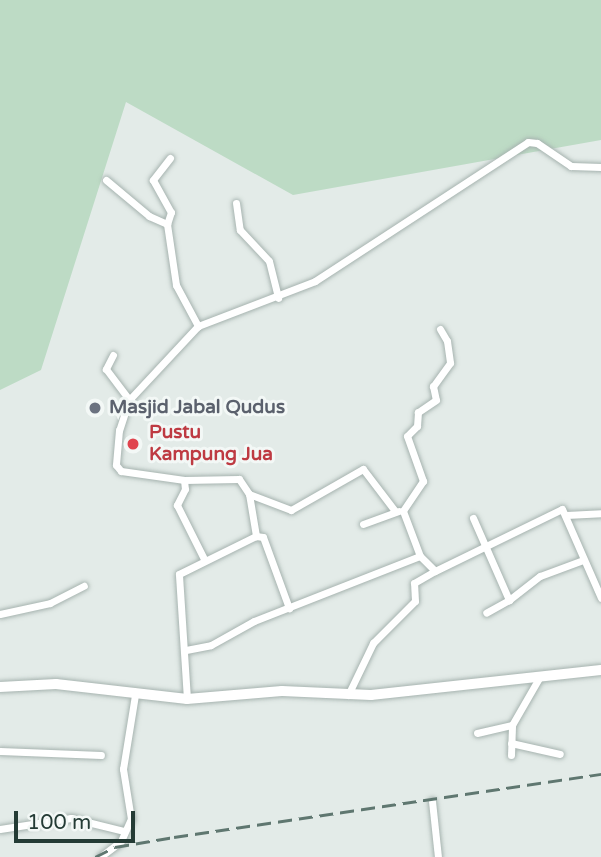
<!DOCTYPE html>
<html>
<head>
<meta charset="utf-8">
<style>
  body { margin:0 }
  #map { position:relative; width:601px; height:857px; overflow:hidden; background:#e3ebe8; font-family:"Varela Round",sans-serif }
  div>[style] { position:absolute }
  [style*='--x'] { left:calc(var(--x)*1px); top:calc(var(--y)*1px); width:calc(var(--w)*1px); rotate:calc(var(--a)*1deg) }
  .green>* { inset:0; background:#bddbc5 }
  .roads { filter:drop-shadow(0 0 2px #a6b3af) drop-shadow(0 0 2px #a6b3af) }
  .street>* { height:7px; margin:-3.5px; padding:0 3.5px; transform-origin:3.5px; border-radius:3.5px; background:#fff }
  .secondary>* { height:10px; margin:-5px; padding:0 5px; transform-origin:5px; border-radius:5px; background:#fff }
  .rail>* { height:2.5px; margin-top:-1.25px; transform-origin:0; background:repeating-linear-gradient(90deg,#5f7770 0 14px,transparent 0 21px) }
  .dots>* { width:19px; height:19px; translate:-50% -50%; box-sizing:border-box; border:4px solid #f3f8f6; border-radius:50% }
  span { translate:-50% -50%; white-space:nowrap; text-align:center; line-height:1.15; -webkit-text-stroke:6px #f3f8f6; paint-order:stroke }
  .worship-label { font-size:19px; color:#5b616d; font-weight:700 }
  .left { translate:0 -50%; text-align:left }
  .health-label { font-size:19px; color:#be3a42; font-weight:700 }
  .scale { position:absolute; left:14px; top:811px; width:121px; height:32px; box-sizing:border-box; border:4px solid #243b35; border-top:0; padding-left:9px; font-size:21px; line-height:24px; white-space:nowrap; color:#243b35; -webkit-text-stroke:5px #f3f8f6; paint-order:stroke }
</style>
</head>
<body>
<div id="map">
  <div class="green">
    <div style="clip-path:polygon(0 0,601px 0,601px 140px,293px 195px,126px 102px,41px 370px,0 390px)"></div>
  </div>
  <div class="roads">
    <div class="street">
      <div style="--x:170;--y:158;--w:28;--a:128"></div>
      <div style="--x:153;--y:180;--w:37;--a:61"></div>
      <div style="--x:171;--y:212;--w:13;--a:108"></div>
      <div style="--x:167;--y:224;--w:62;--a:81.6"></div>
      <div style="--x:176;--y:285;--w:47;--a:61.8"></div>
      <div style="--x:106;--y:180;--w:56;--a:39.9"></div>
      <div style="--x:149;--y:216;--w:20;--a:24"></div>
      <div style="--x:236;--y:203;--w:27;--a:82"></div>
      <div style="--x:240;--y:230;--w:42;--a:46.9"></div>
      <div style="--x:269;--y:261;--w:38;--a:76"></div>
      <div style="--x:198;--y:326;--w:125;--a:-21"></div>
      <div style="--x:315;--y:281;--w:254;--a:-33.1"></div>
      <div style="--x:528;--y:142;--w:9;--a:6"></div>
      <div style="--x:537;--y:143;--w:41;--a:34.1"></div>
      <div style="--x:571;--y:166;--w:30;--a:2"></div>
      <div style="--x:198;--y:326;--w:101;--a:133"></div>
      <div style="--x:129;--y:400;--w:32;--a:108"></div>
      <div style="--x:119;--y:430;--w:35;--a:95"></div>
      <div style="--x:116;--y:465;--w:8;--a:50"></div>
      <div style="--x:121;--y:471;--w:64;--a:8.1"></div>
      <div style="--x:184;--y:480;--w:55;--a:-1"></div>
      <div style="--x:239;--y:479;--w:18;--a:56"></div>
      <div style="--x:249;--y:494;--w:43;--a:80.5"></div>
      <div style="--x:440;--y:329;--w:14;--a:60"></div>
      <div style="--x:447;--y:341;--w:22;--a:82"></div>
      <div style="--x:450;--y:363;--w:29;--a:126"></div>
      <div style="--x:433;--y:386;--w:14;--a:78"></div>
      <div style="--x:436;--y:400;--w:22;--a:146"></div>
      <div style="--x:418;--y:412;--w:14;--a:94"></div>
      <div style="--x:417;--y:426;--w:14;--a:135"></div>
      <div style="--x:407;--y:436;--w:48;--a:70.4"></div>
      <div style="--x:423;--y:481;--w:36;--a:124"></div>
      <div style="--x:403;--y:511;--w:48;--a:69.3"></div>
      <div style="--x:420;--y:556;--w:21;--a:45"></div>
      <div style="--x:435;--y:571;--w:141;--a:-26"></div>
      <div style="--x:562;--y:509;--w:97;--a:66.3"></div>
      <div style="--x:113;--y:355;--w:16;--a:117"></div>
      <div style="--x:106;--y:369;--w:39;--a:53"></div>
      <div style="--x:184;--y:480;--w:9;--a:84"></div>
      <div style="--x:185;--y:489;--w:18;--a:117"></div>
      <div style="--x:177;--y:505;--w:60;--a:63.4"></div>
      <div style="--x:249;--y:494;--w:45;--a:20.9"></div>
      <div style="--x:291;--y:510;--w:83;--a:-29.7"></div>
      <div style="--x:363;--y:469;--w:53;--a:52.7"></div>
      <div style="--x:566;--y:515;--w:35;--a:-3"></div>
      <div style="--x:473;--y:518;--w:90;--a:66.3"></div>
      <div style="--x:509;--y:600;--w:26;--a:151"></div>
      <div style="--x:363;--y:524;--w:38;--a:-20"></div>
      <div style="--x:256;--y:536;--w:7;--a:8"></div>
      <div style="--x:263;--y:537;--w:76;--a:69.9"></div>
      <div style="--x:509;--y:600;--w:39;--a:-38"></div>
      <div style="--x:540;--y:576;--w:46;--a:-20.4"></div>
      <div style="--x:0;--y:614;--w:51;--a:-12.4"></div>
      <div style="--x:50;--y:603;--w:38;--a:-27"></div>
      <div style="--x:186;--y:650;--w:25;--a:-11"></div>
      <div style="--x:211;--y:645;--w:49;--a:-29.2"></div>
      <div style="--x:254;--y:621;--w:178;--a:-21.4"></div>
      <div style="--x:348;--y:695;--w:58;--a:-64.3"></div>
      <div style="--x:373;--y:643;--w:59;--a:-45"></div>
      <div style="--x:415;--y:601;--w:18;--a:-93"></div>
      <div style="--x:414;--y:583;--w:24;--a:-30"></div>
      <div style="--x:187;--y:699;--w:125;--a:-93.7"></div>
      <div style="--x:179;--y:574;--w:86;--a:-26.3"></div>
      <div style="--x:477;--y:733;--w:36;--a:-13"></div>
      <div style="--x:511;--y:743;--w:50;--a:12.7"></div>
      <div style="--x:0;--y:751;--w:101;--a:2.3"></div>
      <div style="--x:511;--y:755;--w:30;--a:-88"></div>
      <div style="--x:512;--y:725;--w:54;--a:-60.1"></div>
      <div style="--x:432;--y:801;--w:56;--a:83.9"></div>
      <div style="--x:0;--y:829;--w:72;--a:-8.8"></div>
      <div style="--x:71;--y:818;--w:55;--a:13.8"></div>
      <div style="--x:100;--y:857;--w:26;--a:-37"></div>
      <div style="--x:121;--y:841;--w:24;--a:-66"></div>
      <div style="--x:131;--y:819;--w:51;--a:-99.1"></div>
      <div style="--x:123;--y:769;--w:75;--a:-80.8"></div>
    </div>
    <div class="secondary">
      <div style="--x:0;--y:687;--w:56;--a:-3.1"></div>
      <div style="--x:56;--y:684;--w:132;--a:6.5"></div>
      <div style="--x:187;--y:699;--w:95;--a:-4.8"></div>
      <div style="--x:282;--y:691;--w:89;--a:2.6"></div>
      <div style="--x:371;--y:695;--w:231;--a:-6.2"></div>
    </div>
  </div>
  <div class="rail">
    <div style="--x:95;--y:857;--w:22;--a:-27"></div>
    <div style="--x:115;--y:847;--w:60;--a:-9.6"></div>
    <div style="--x:174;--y:837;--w:432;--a:-8.4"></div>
  </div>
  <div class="dots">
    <div style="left:95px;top:408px;background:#6b7280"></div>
    <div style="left:133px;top:444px;background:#e0444e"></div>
  </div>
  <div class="worship-label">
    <span class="left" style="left:109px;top:408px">Masjid Jabal Qudus</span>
  </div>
  <div class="health-label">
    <span class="left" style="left:149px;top:444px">Pustu<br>Kampung Jua</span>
  </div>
  <div class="scale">100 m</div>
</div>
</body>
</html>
